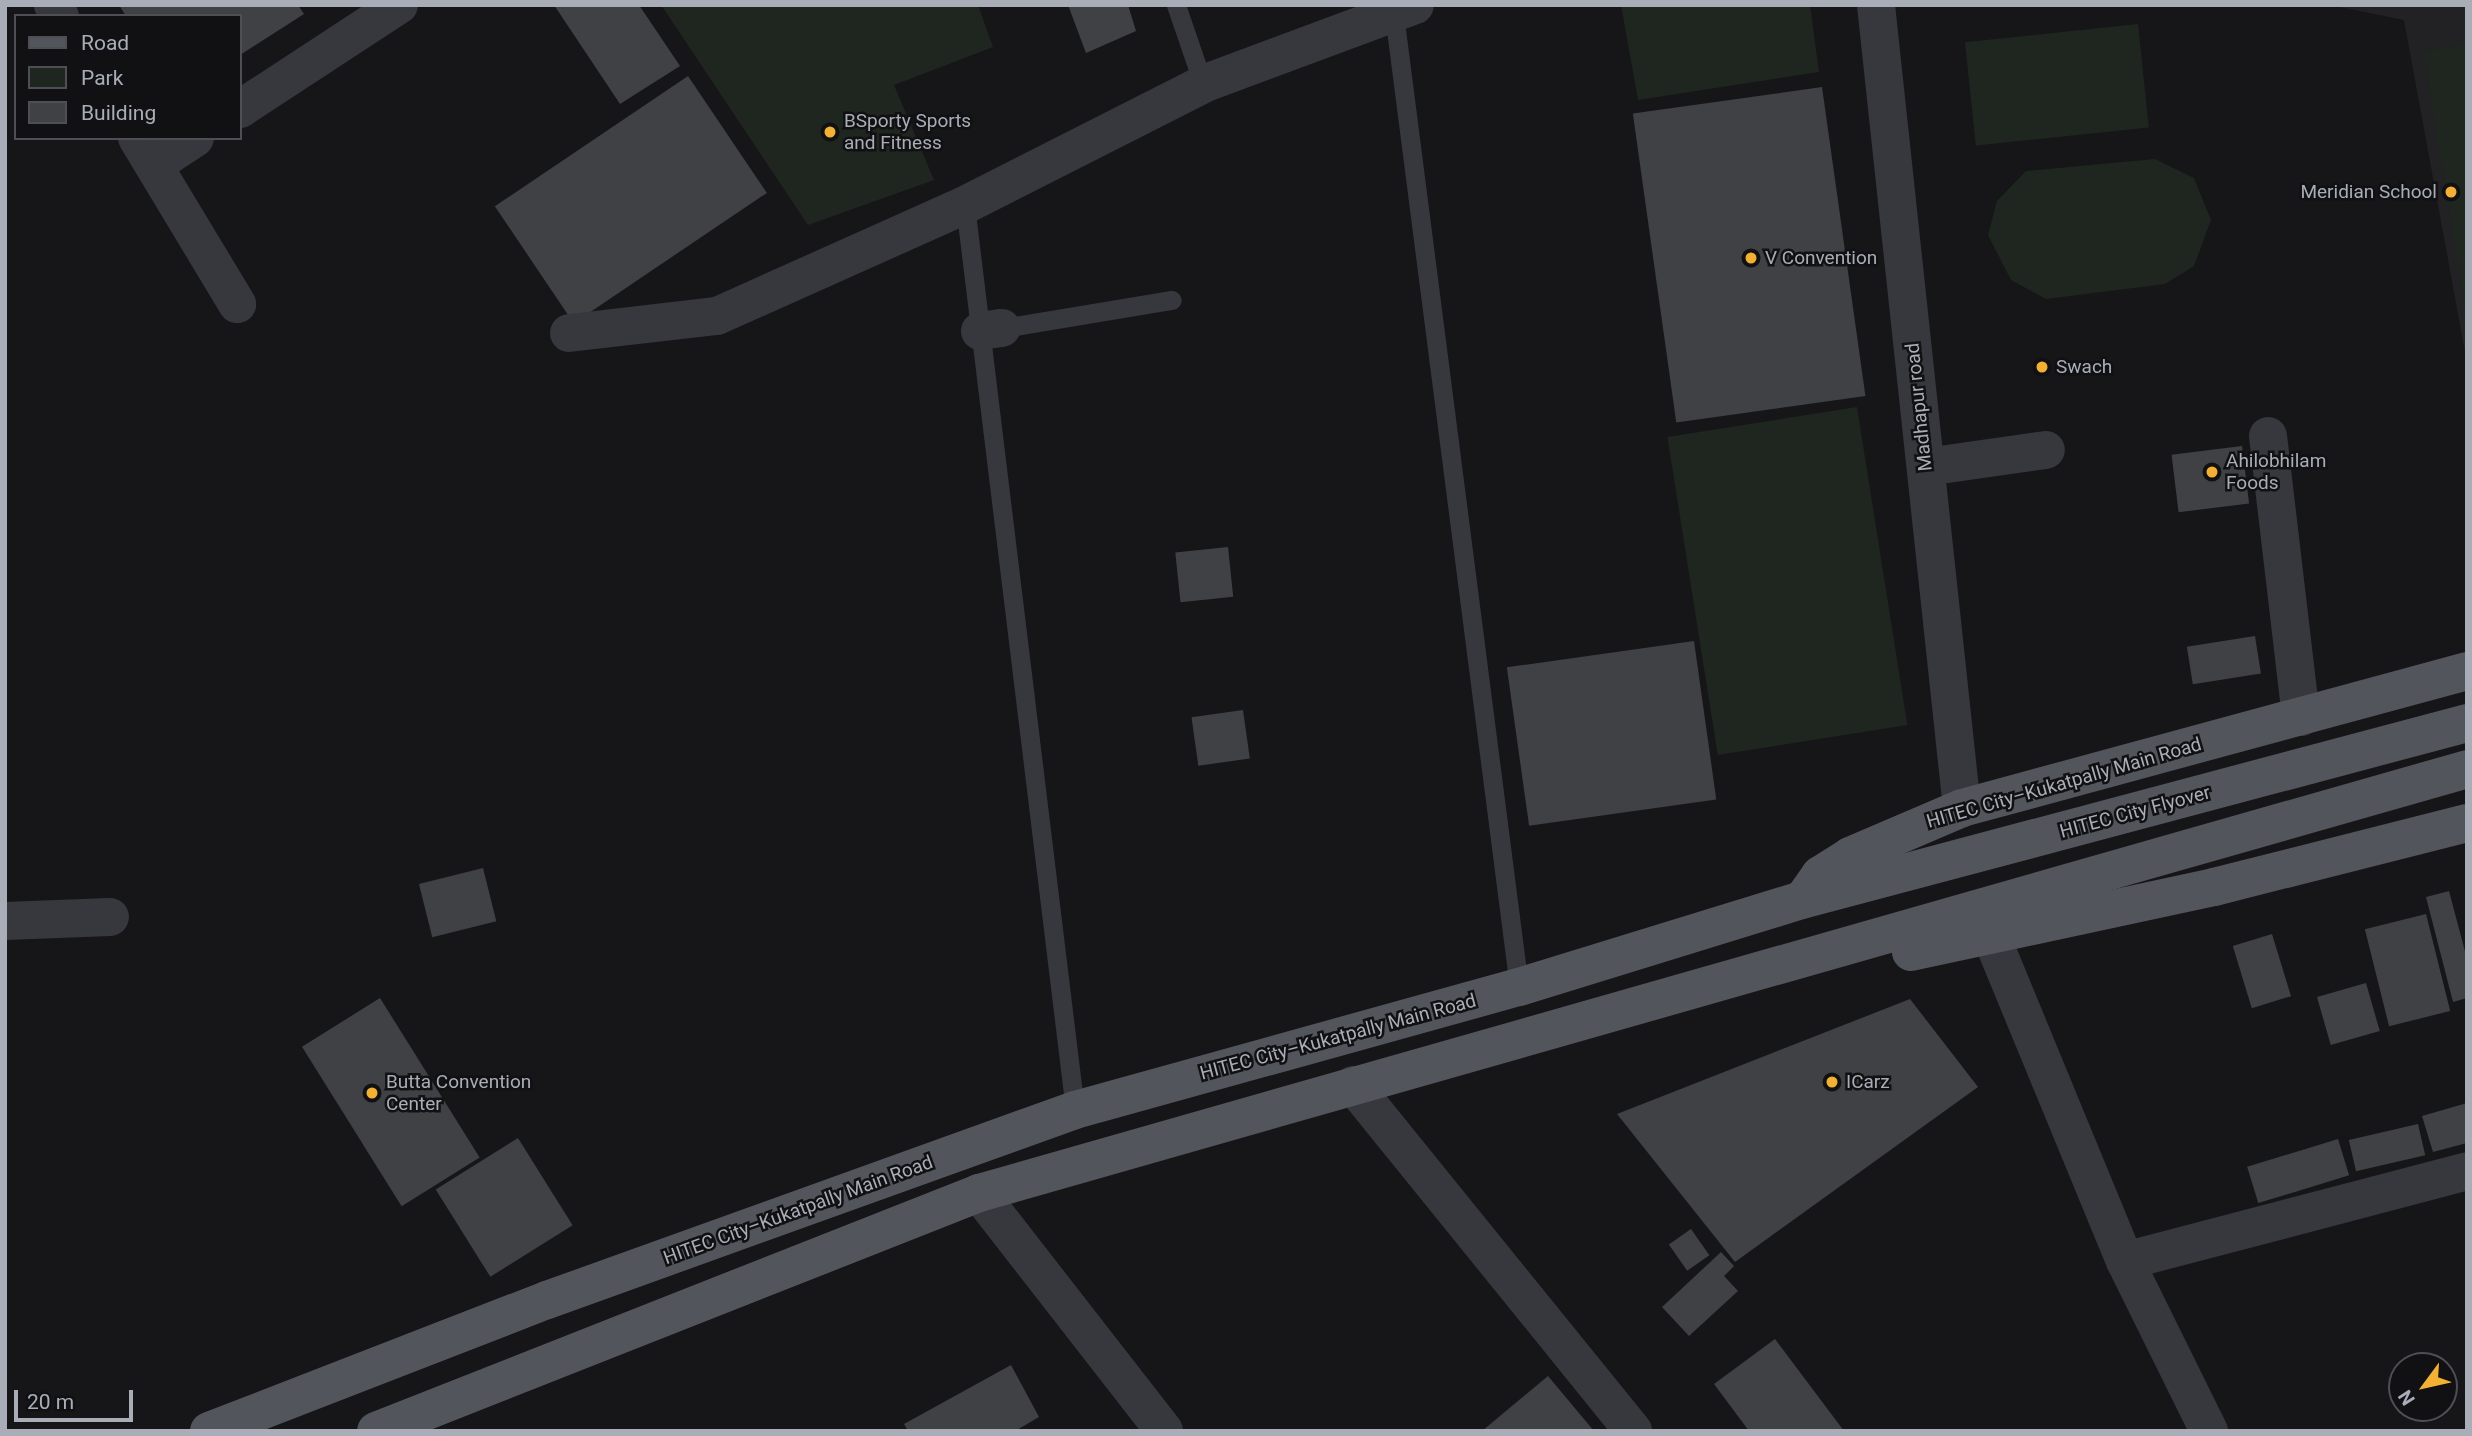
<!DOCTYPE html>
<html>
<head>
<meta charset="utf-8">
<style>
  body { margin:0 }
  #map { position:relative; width:2472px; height:1436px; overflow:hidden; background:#161618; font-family:Roboto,sans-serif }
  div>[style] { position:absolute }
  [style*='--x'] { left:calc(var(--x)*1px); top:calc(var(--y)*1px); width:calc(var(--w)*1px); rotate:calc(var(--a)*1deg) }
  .built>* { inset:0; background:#222225 }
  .green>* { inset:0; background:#1e261f; transform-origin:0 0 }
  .building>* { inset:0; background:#404145; transform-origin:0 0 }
  .service>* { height:19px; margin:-9.5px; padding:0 9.5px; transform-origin:9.5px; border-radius:9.5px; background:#37383d }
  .minor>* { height:38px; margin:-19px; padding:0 19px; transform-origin:19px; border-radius:19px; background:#37383d }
  .tertiary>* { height:38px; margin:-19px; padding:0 19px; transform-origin:19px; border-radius:19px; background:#37383d }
  .primary>* { height:38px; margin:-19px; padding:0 19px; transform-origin:19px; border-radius:19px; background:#53555c }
  .dots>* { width:19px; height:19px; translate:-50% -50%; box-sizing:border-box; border:4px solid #111113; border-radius:50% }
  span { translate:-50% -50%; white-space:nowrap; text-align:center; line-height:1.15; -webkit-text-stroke:5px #111113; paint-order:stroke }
  .poi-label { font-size:19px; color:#a8adb8 }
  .left { translate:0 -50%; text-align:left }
  .right { translate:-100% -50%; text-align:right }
  .street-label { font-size:19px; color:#a8adb8 }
  .frame { position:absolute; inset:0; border:7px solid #a8adb8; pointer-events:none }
  .legend { position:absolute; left:14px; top:14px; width:228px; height:126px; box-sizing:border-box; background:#111113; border:2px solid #4d4f55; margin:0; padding:9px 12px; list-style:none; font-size:21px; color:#a8adb8 }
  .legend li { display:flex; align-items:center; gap:14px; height:35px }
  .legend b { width:35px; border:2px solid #4d4f55 }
  .north { position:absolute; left:2388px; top:1352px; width:70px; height:70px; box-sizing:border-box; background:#111113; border:2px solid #4d4f55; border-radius:50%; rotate:237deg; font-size:19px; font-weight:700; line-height:28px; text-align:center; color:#a8adb8 }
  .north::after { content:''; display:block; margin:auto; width:24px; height:32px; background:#f2b134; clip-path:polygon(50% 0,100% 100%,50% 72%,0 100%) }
  .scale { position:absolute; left:14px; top:1390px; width:119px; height:32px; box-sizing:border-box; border:4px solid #a8adb8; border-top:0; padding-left:9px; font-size:21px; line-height:24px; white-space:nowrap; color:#a8adb8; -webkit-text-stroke:5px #111113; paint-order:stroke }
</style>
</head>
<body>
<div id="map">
  <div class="built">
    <div style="clip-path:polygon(2330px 5px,2467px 5px,2467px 363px,2404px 20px)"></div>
  </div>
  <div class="green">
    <div style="clip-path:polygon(661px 5px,978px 5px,993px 47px,894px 85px,934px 180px,808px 225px)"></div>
    <div style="clip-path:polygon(1621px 5px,1810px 5px,1819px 72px,1638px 100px)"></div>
    <div style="left:2138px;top:24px;width:104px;height:174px;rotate:84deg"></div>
    <div style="clip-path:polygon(2467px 44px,2467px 317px,2423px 51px)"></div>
    <div style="clip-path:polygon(2155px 159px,2194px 178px,2211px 220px,2194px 266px,2165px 284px,2046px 299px,2011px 280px,1988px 235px,1997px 201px,2026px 171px)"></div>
    <div style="left:1857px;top:407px;width:322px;height:192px;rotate:81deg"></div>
  </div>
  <div class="building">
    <div style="clip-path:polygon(119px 5px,298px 5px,304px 14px,240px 55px,240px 16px,126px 16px)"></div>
    <div style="clip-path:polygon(554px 5px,639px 5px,680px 66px,620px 104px)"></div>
    <div style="clip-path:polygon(1068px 5px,1128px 5px,1136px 31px,1086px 53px)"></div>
    <div style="left:688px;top:76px;width:141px;height:233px;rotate:56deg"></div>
    <div style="left:1822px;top:87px;width:312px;height:191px;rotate:82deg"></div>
    <div style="left:2242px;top:446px;width:58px;height:71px;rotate:83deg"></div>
    <div style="left:1228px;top:547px;width:50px;height:53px;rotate:84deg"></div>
    <div style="left:2255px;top:636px;width:38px;height:69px;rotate:81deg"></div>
    <div style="left:1694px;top:641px;width:160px;height:189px;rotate:82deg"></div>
    <div style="left:1243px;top:710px;width:49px;height:52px;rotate:82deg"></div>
    <div style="left:483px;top:868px;width:55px;height:66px;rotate:76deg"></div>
    <div style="clip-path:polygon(2449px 891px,2467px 959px,2467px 998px,2453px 1002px,2426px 897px)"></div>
    <div style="left:2426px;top:914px;width:100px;height:63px;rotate:76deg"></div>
    <div style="left:2272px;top:934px;width:65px;height:41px;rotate:73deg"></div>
    <div style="left:2366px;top:983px;width:50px;height:51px;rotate:74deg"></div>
    <div style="left:380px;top:998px;width:188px;height:92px;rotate:58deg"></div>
    <div style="clip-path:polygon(1910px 999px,1978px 1087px,1735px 1262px,1617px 1114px)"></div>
    <div style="clip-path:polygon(2467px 1103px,2467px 1143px,2433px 1152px,2422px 1116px)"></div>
    <div style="left:2418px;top:1124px;width:32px;height:71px;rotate:77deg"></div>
    <div style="left:518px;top:1138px;width:103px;height:97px;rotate:58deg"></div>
    <div style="left:2338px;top:1139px;width:38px;height:95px;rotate:73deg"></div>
    <div style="left:1691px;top:1229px;width:32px;height:27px;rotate:55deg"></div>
    <div style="clip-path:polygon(1721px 1252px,1734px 1266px,1724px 1276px,1738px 1291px,1689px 1336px,1662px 1307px)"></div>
    <div style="clip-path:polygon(1775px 1339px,1844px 1431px,1749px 1431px,1714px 1384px)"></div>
    <div style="clip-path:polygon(1011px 1365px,1039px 1417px,1015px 1431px,908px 1431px,904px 1424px)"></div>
    <div style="clip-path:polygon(1548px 1376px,1594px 1431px,1482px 1431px)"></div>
  </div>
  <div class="service">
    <div style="--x:1176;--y:5;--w:83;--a:71.1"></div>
    <div style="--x:1394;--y:14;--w:981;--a:82.68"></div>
    <div style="--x:965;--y:205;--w:912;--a:83.07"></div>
    <div style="--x:1002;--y:328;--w:172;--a:-9.4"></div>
  </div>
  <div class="minor">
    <div style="--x:53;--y:5;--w:13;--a:58"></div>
    <div style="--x:240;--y:109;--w:190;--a:-33.2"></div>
    <div style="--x:137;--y:138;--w:194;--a:58.9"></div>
    <div style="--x:154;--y:165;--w:49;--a:-33.4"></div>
    <div style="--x:980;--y:331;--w:22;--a:-8"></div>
    <div style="--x:569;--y:333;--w:149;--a:-6.6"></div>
    <div style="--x:717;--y:316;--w:272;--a:-24.1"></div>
    <div style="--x:965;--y:205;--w:267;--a:-26.9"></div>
    <div style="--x:1203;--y:84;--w:226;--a:-20.4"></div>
    <div style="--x:2268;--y:436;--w:283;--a:83.3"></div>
    <div style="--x:1926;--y:467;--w:121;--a:-8.1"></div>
    <div style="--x:5;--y:921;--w:105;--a:-2.2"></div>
    <div style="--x:1991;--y:936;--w:352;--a:67.6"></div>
    <div style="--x:2125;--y:1261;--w:190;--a:63.7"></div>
    <div style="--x:1353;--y:1085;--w:445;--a:51"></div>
    <div style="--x:979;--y:1193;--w:301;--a:52.1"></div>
    <div style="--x:2125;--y:1261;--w:354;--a:-14.7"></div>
  </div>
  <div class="tertiary">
    <div style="--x:1876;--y:5;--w:808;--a:83.89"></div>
  </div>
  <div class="primary">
    <div style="--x:1804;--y:898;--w:28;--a:-55"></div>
    <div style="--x:1820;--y:875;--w:36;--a:-32"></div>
    <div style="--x:1850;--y:856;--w:122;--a:-23.2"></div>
    <div style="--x:1962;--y:808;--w:523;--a:-15.18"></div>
    <div style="--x:1911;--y:952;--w:310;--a:-12.1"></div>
    <div style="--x:2214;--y:887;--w:261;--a:-14.2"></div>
    <div style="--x:209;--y:1431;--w:362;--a:-21.2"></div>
    <div style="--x:547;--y:1300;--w:561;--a:-19.79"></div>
    <div style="--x:1075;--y:1110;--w:461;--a:-15.5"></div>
    <div style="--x:1519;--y:987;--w:296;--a:-17.1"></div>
    <div style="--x:1802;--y:900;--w:688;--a:-14.9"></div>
    <div style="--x:376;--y:1431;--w:648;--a:-21.54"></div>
    <div style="--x:979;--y:1193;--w:1547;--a:-15.9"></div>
  </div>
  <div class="dots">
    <div style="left:830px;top:132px;background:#f2b134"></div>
    <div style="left:2451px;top:192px;background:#f2b134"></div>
    <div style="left:1751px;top:258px;background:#f2b134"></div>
    <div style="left:2042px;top:367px;background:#f2b134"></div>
    <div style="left:2212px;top:472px;background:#f2b134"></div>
    <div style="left:1832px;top:1082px;background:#f2b134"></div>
    <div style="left:372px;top:1093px;background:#f2b134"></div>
  </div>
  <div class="poi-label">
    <span class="left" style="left:844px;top:132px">BSporty Sports<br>and Fitness</span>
    <span class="right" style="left:2437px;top:192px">Meridian School</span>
    <span class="left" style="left:1765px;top:258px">V Convention</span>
    <span class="left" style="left:2056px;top:367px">Swach</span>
    <span class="left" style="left:2226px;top:472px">Ahilobhilam<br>Foods</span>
    <span class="left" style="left:386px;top:1093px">Butta Convention<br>Center</span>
    <span class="left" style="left:1846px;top:1082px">ICarz</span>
  </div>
  <div class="street-label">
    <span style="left:1919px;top:407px;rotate:-96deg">Madhapur road</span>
    <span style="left:2064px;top:783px;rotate:-16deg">HITEC City–Kukatpally Main Road</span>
    <span style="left:2135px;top:812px;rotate:-15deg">HITEC City Flyover</span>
    <span style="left:1338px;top:1037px;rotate:-15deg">HITEC City–Kukatpally Main Road</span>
    <span style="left:798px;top:1210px;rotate:-20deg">HITEC City–Kukatpally Main Road</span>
  </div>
  <div class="frame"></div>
  <ul class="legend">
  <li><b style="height:9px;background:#53555c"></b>Road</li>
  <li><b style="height:19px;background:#1e261f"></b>Park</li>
  <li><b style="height:19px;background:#404145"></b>Building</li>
  </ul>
  <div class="north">N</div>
  <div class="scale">20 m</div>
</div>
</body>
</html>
